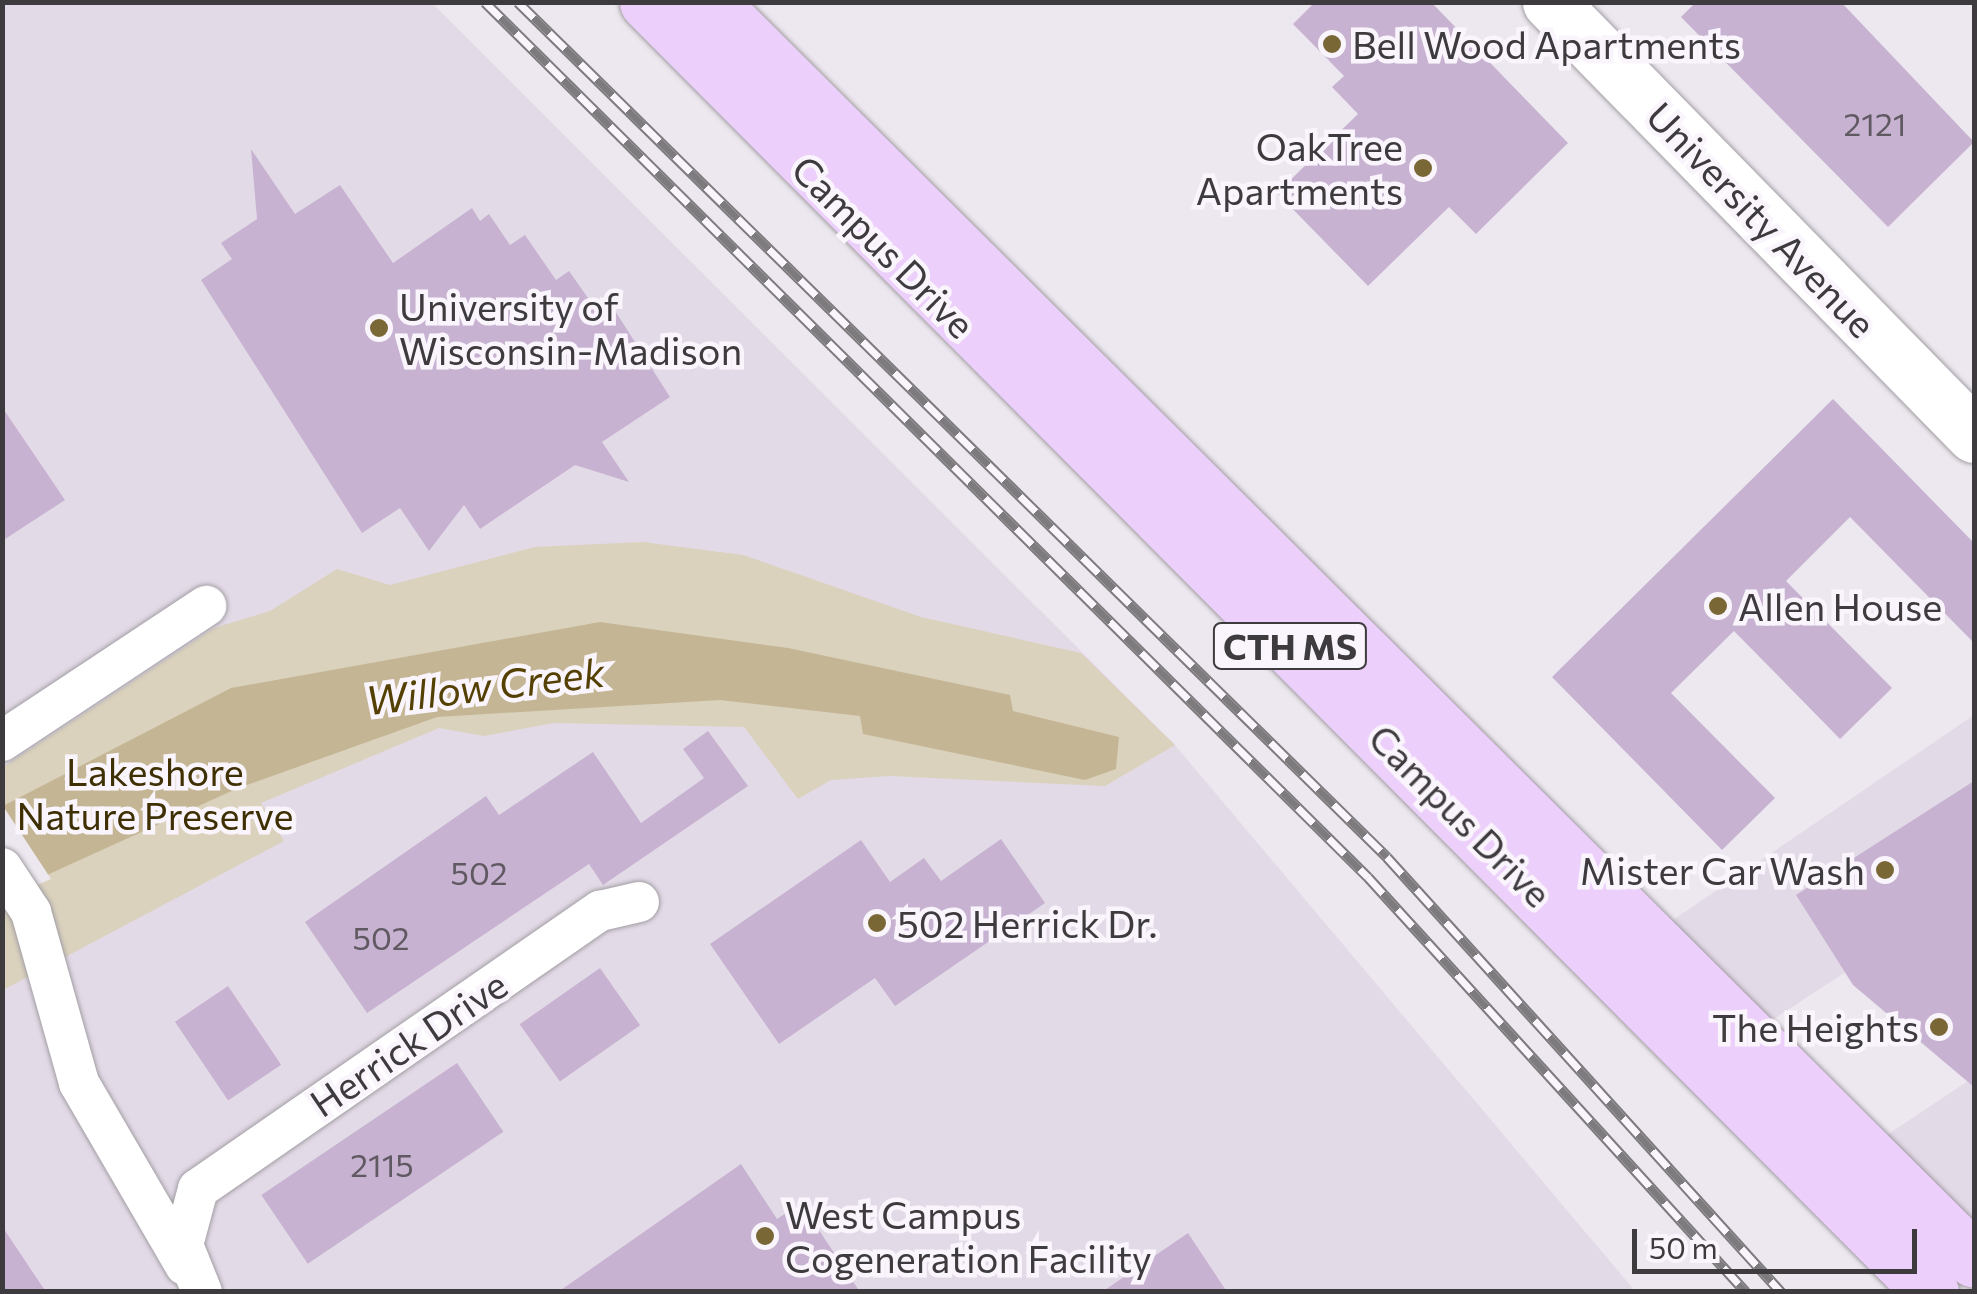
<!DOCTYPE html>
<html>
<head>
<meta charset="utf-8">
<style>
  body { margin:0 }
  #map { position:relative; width:1977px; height:1294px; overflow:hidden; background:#ede8ef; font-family:Commissioner,sans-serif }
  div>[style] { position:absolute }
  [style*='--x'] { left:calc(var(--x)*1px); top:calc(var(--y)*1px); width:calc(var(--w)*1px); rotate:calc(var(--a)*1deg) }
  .built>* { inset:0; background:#e3dae7 }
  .green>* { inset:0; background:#dad2bd }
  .water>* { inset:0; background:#c4b695 }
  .pier>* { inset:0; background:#ede8ef }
  .building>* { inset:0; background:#c7b3d1; transform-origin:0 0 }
  .roads { filter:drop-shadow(0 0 2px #a29ea4) drop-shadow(0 0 2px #a29ea4) }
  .street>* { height:40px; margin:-20px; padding:0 20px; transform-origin:20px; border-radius:20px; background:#fff }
  .secondary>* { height:55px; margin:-27.5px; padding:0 27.5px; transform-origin:27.5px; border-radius:27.5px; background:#fff }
  .primary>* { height:55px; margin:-27.5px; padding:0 27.5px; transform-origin:27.5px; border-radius:27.5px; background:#eccffa }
  .rail>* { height:11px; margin-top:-5.5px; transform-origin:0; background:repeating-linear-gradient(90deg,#faf5fc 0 22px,#7e7b7f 0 44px); box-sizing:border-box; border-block:2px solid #7e7b7f }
  .dots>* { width:28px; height:28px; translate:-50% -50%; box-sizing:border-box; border:5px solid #faf5fc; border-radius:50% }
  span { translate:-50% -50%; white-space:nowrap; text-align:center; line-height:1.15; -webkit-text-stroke:9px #faf5fc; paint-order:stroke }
  .number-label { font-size:32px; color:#605962 }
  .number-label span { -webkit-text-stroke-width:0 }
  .shield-label span { padding:2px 8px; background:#faf5fc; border:2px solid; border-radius:8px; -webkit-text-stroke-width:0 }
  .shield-label { font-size:35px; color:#3d3b3d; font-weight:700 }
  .poi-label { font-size:38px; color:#3d3b3d }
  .left { translate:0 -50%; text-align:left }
  .right { translate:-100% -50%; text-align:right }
  .street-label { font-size:38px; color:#3d3b3d }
  .park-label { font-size:38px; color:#3f3004 }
  .water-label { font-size:40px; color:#544002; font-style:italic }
  .frame { position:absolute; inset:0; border:5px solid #3d3b3d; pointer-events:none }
  .scale { position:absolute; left:1632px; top:1229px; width:285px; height:45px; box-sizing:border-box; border:5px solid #3d3b3d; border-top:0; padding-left:12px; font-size:30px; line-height:35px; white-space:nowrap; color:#3d3b3d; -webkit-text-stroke:8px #faf5fc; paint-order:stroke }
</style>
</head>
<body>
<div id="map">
  <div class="built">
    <div style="clip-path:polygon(3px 2px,432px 3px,1175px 745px,1635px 1291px,3px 1292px)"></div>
    <div style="clip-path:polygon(1974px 715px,1974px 888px,1751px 1034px,1651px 935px)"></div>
    <div style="clip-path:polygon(1974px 1077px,1974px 1236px,1866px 1149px)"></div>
  </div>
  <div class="green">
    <div style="clip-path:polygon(643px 542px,743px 555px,921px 617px,1081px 653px,1175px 745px,1105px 786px,889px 776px,831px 780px,798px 799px,744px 727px,554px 723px,484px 736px,439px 728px,261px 803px,284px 841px,3px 990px,3px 767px,214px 628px,270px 611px,337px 569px,390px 585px,535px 547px)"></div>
  </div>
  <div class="water">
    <div style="clip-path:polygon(600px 622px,788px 648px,1010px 695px,1013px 711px,1119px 737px,1116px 769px,1085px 780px,863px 734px,860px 716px,720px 700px,437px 717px,236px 789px,3px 895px,3px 806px,231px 688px)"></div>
  </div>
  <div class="pier">
    <div style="clip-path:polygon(3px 806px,51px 879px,2px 900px,2px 806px)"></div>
  </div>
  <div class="building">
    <div style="clip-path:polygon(1315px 2px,1431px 2px,1568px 143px,1476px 234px,1449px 207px,1368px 286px,1277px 193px,1358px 114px,1332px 87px,1344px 76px,1293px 24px)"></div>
    <div style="clip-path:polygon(1696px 2px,1841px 2px,1974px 142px,1888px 227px,1681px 17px)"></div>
    <div style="clip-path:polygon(251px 149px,295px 214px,340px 185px,393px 263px,472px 208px,480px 221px,489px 214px,510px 245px,525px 235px,556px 280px,569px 271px,600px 315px,612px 306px,670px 397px,602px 442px,629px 482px,575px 465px,480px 529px,464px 505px,429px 551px,400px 508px,362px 533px,201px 280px,232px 259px,221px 243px,257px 219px)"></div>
    <div style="clip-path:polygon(1833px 399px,1974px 543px,1974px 643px,1850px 517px,1786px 581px,1892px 688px,1840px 739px,1734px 631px,1671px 693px,1775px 798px,1722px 850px,1552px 677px)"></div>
    <div style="clip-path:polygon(2px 407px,65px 500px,2px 541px)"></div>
    <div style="clip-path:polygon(708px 731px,748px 786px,603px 885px,589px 864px,367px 1013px,305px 922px,486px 796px,499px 815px,593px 752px,641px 823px,704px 778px,683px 749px)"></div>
    <div style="clip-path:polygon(1974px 781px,1974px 1087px,1853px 985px,1796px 895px)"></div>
    <div style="clip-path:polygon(1001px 839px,1045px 903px,895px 1006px,875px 978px,779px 1044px,710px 944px,861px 840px,890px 882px,924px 858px,941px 881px)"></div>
    <div style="left:600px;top:968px;width:70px;height:98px;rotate:55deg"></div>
    <div style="left:228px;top:986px;width:95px;height:64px;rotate:56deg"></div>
    <div style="left:457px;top:1063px;width:83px;height:236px;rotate:56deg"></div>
    <div style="clip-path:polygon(741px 1164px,777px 1219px,801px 1203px,860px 1292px,558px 1292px)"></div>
    <div style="clip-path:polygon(2px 1226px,46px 1292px,2px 1292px)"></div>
    <div style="clip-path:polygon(1188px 1233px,1227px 1292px,1102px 1292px)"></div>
  </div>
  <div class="roads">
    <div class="street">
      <div style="--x:2;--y:741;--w:245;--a:-33.5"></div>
      <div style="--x:2;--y:868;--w:53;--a:56.6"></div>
      <div style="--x:31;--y:912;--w:178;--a:74.3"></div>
      <div style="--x:79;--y:1083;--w:211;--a:59.8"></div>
      <div style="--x:202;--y:1292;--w:51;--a:-112"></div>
      <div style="--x:183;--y:1245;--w:58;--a:-75"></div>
      <div style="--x:198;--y:1189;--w:489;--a:-34.7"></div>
      <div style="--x:600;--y:911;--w:40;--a:-13"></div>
    </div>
    <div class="secondary">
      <div style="--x:1550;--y:2;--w:606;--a:45.6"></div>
    </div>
    <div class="primary">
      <div style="--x:647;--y:2;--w:1820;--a:45.13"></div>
      <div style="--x:710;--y:2;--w:1783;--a:44.86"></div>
    </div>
  </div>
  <div class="rail">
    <div style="--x:485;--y:2;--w:1243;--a:44.74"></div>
    <div style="--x:1368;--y:877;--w:561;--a:47.67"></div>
    <div style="--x:518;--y:2;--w:1219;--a:44.53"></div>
    <div style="--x:1387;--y:857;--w:587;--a:47.83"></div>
  </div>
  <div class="dots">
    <div style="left:1332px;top:44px;background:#7a6736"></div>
    <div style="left:1423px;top:168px;background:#7a6736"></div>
    <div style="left:379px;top:328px;background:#7a6736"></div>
    <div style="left:1718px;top:606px;background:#7a6736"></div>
    <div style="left:1885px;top:870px;background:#7a6736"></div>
    <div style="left:877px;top:923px;background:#7a6736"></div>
    <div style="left:1939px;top:1027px;background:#7a6736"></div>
    <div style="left:765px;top:1236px;background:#7a6736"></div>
  </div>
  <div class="number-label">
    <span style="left:1875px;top:123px">2121</span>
    <span style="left:479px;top:872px">502</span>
    <span style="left:381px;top:937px">502</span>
    <span style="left:382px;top:1164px">2115</span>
  </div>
  <div class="shield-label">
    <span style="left:1290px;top:646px">CTH MS</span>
  </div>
  <div class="poi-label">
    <span class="left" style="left:1352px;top:44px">Bell Wood Apartments</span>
    <span class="right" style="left:1403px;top:168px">OakTree<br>Apartments</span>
    <span class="left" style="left:399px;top:328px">University of<br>Wisconsin-Madison</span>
    <span class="left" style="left:1738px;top:606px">Allen House</span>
    <span class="right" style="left:1865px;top:870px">Mister Car Wash</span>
    <span class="left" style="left:897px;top:923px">502 Herrick Dr.</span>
    <span class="right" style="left:1919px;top:1027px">The Heights</span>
    <span class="left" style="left:785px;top:1236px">West Campus<br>Cogeneration Facility</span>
  </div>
  <div class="street-label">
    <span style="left:1762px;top:219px;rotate:46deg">University Avenue</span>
    <span style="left:884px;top:246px;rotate:45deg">Campus Drive</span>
    <span style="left:1461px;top:815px;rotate:45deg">Campus Drive</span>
    <span style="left:408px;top:1043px;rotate:-34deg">Herrick Drive</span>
  </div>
  <div class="park-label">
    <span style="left:155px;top:793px">Lakeshore<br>Nature Preserve</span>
  </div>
  <div class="water-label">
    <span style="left:485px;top:685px;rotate:-7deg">Willow Creek</span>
  </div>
  <div class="frame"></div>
  <div class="scale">50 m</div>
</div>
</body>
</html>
